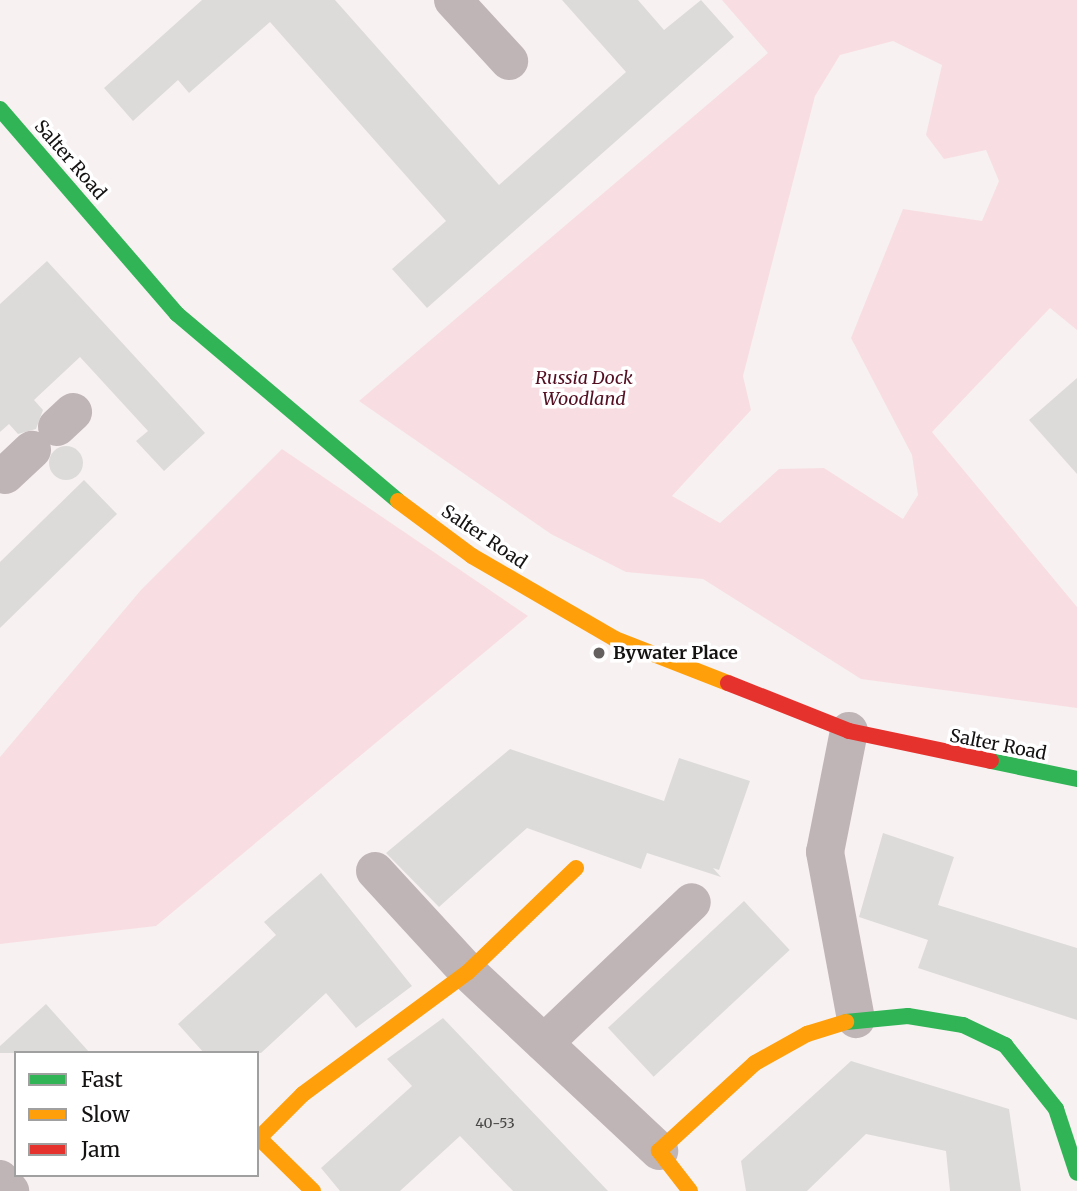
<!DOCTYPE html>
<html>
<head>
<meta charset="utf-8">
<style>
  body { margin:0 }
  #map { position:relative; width:1077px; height:1191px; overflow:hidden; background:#f7f1f2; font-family:Merriweather,serif }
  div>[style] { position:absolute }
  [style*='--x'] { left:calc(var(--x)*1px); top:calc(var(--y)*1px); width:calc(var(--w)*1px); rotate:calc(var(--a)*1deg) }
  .green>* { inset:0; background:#f8dee2 }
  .building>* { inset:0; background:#dddbda; transform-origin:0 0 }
  .round { border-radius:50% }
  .street>* { height:38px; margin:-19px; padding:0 19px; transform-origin:19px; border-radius:19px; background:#c0b5b6 }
  .fast>* { height:16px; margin:-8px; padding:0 8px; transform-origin:8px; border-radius:8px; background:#30b455 }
  .slow>* { height:16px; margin:-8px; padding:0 8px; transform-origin:8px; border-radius:8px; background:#ff9f0a }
  .jam>* { height:16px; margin:-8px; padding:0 8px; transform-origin:8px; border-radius:8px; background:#e5322d }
  .dots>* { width:19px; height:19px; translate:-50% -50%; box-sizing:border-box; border:4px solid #fff; border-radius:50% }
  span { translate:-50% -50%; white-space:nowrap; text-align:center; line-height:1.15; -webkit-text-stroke:7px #fff; paint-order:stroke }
  .number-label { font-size:14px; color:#494646 }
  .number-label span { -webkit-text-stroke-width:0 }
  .street-label { font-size:18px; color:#151212 }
  .park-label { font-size:18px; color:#531023; font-style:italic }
  .poi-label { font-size:18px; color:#151212; font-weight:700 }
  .left { translate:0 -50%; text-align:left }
  .legend { position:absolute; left:14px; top:1051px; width:245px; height:126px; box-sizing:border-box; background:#fff; border:2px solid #a1a0a0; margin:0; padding:9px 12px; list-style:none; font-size:21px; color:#151212 }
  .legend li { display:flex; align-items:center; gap:14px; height:35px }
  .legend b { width:35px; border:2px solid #a1a0a0 }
</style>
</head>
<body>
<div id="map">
  <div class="green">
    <div style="clip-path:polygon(evenodd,722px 0,1077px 0,1077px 330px,1050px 308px,932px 432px,1077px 607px,1077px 708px,861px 679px,703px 579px,626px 572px,551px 534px,359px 401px,768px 53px,722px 0,893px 41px,942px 65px,926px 135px,944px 159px,986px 150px,999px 181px,982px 221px,903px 209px,851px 338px,912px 455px,918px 495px,903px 519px,824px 468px,779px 469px,720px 523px,672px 496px,751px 410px,743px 376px,815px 96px,840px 55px,893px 41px)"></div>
    <div style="clip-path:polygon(282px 449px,528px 616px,156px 926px,0 944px,0 757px,141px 590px)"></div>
  </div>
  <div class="building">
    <div style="clip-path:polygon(202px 0,335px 0,499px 185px,626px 72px,562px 0,638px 0,664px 30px,701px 0,734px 37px,427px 308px,392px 269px,446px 221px,270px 22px,189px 93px,178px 80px,133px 121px,104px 88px)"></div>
    <div style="clip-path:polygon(47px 261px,205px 433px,164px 471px,136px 441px,148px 431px,80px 357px,34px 400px,43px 410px,36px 429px,18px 434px,9px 424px,0 432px,0 304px)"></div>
    <div style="clip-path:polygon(1077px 378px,1077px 474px,1029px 420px)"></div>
    <div class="round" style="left:49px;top:446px;width:34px;height:34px"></div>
    <div style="clip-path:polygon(84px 480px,117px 514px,0 628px,0 562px)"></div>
    <div style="clip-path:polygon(510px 749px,664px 801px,679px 758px,750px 781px,719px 870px,713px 868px,721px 877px,647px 853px,641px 869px,527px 828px,439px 907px,386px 853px)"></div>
    <div style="clip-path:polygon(883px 833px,954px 857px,938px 905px,1077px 948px,1077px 1020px,918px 968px,928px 940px,859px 917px)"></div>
    <div style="clip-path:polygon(321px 873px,412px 986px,356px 1028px,326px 993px,261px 1053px,204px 1053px,178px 1024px,276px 935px,264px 922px)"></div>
    <div style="left:744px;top:901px;width:67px;height:186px;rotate:47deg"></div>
    <div style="clip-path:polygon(46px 1004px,90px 1053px,0 1053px,0 1046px)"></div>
    <div style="clip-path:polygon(443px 1018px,608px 1191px,513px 1191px,460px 1136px,400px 1191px,340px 1191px,321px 1168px,412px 1086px,387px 1059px)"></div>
    <div style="clip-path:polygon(851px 1061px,1009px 1109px,1021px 1191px,950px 1191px,946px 1151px,866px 1134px,807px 1191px,746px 1191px,741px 1161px)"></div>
  </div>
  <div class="street">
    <div style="--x:453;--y:0;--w:83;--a:47.4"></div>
    <div style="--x:57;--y:427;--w:22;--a:-43"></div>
    <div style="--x:5;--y:475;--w:37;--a:-43"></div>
    <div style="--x:849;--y:731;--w:123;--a:101.2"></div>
    <div style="--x:825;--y:852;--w:170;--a:79.5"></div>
    <div style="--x:375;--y:871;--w:137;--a:47.4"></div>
    <div style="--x:468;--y:972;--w:262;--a:43.1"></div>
    <div style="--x:544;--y:1043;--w:204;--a:-43.6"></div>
    <div style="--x:0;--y:1179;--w:16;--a:50"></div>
  </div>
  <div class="fast">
    <div style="--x:0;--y:109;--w:271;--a:49.2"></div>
    <div style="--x:177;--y:314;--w:289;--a:40.2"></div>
    <div style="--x:991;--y:761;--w:88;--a:11.8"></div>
    <div style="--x:846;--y:1022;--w:62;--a:-5.5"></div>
    <div style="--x:908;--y:1016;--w:56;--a:9.3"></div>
    <div style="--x:963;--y:1025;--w:47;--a:25.5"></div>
    <div style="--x:1005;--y:1045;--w:82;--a:51.4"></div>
    <div style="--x:1056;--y:1109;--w:67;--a:71.8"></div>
  </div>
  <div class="slow">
    <div style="--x:398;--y:501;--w:92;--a:36.6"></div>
    <div style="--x:472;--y:556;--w:165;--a:30.1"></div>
    <div style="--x:615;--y:639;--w:121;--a:21.3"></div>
    <div style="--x:313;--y:1191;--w:76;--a:-135.5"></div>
    <div style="--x:259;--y:1138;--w:62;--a:-45"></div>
    <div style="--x:303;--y:1094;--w:205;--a:-36.5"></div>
    <div style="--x:468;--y:972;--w:150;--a:-43.9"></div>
    <div style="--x:690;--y:1191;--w:51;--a:-127.8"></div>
    <div style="--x:659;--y:1151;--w:130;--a:-42.5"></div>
    <div style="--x:755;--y:1063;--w:60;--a:-29.1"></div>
    <div style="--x:807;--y:1034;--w:41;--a:-17.1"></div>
  </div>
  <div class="jam">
    <div style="--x:728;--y:683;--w:130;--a:21.6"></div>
    <div style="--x:849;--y:731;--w:145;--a:11.9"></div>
  </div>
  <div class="dots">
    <div style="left:599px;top:653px;background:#646060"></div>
  </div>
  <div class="number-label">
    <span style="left:495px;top:1123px">40-53</span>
  </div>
  <div class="street-label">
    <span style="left:70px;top:160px;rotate:49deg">Salter Road</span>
    <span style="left:484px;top:537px;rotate:34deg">Salter Road</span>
    <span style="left:998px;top:745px;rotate:11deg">Salter Road</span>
  </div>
  <div class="park-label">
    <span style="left:584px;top:389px">Russia Dock<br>Woodland</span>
  </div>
  <div class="poi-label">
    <span class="left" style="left:613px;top:653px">Bywater Place</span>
  </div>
  <ul class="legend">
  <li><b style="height:9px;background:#30b455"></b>Fast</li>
  <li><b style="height:9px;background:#ff9f0a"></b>Slow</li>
  <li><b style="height:9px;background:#e5322d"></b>Jam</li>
  </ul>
</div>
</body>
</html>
